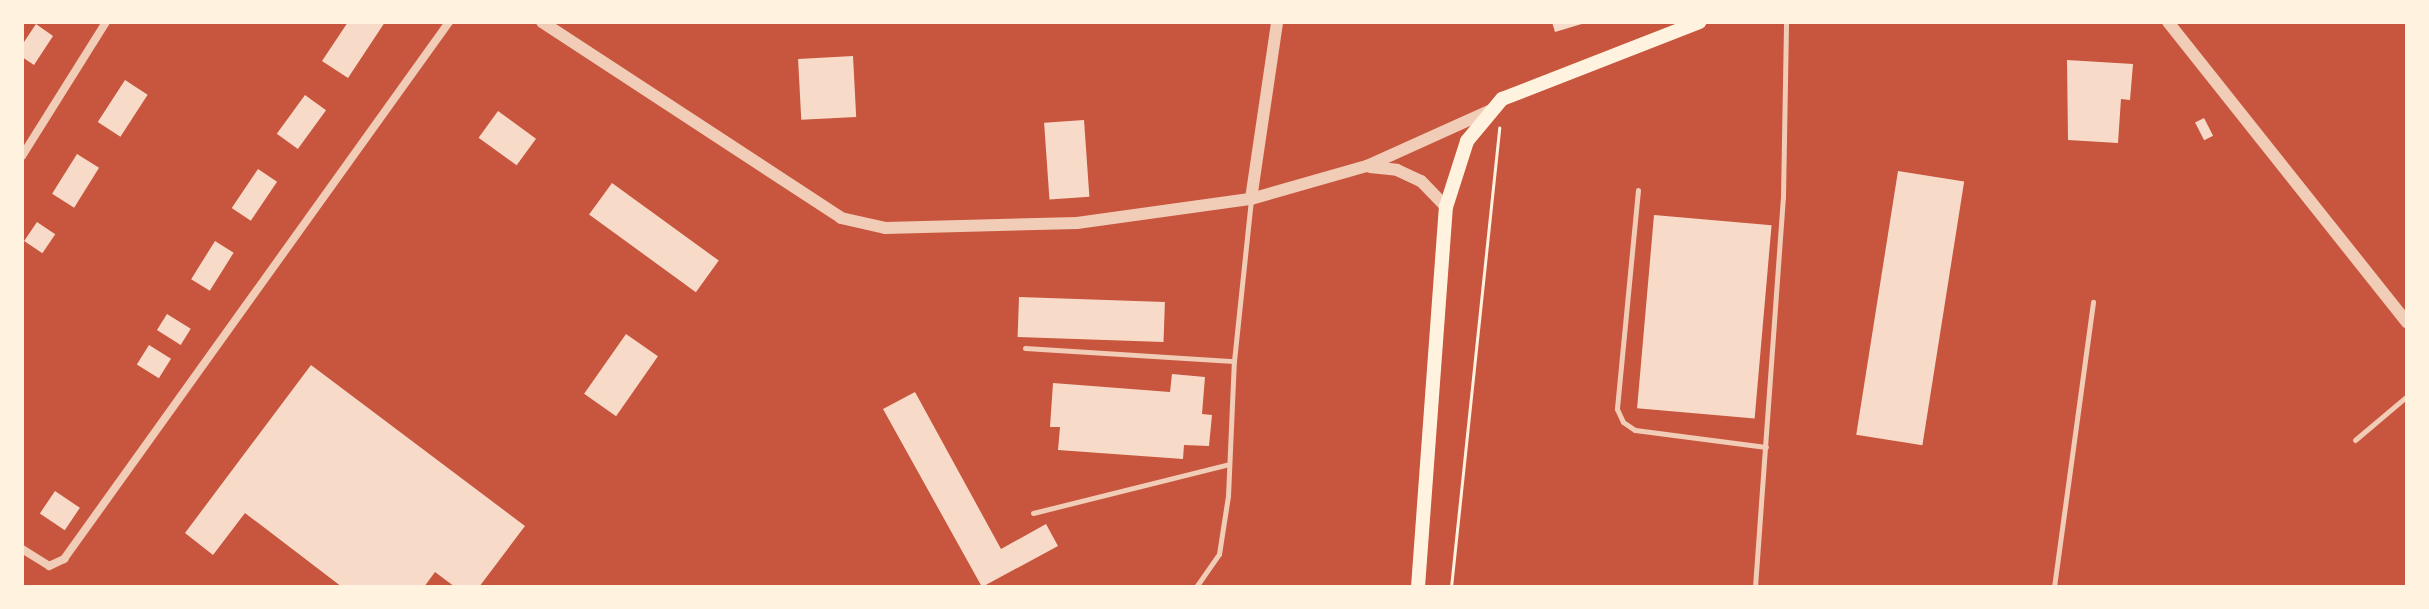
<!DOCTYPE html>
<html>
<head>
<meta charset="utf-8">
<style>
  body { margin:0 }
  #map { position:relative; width:2429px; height:609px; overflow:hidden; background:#c8553d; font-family:"Noto Sans",sans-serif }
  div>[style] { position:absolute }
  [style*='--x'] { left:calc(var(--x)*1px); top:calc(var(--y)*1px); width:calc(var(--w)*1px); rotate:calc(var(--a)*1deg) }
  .building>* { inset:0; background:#f7dbc8; transform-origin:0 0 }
  .path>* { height:3px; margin:-1.5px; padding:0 1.5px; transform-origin:1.5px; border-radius:1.5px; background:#fff3e0 }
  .service>* { height:5px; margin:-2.5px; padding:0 2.5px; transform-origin:2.5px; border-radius:2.5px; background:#f1ccb7 }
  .minor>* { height:8px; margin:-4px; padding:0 4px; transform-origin:4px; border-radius:4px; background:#f1ccb7 }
  .tertiary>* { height:12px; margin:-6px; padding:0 6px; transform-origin:6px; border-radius:6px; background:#f1ccb7 }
  .primary>* { height:14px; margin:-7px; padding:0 7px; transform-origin:7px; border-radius:7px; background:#fff3e0 }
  span { translate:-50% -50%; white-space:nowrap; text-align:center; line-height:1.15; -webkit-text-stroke:7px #fff3e0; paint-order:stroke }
  .frame { position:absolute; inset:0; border:24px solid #fff3e0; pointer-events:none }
</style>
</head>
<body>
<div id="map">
  <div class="building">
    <div style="clip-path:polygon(348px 22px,385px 22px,348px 78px,322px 61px)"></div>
    <div style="clip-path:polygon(1552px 22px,1585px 22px,1585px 23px,1555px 32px)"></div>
    <div style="clip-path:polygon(36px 24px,53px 36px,34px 65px,22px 57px,22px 45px)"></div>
    <div style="left:853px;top:56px;width:61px;height:55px;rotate:87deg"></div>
    <div style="clip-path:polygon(2067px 60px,2133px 64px,2130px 100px,2121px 99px,2118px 143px,2068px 140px)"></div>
    <div style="left:125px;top:80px;width:27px;height:50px;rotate:33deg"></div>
    <div style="left:305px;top:95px;width:26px;height:48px;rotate:36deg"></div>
    <div style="left:498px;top:111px;width:47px;height:33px;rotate:36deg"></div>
    <div style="left:2204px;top:118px;width:20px;height:10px;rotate:63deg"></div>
    <div style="left:1084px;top:120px;width:77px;height:40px;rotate:86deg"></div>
    <div style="left:77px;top:154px;width:26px;height:47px;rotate:32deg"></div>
    <div style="left:258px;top:169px;width:23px;height:47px;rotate:34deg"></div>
    <div style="left:1898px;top:171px;width:67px;height:267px;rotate:9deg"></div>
    <div style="left:612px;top:183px;width:132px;height:39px;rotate:36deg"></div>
    <div style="left:1654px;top:215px;width:118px;height:194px;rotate:5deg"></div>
    <div style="left:37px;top:222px;width:22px;height:23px;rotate:34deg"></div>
    <div style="left:215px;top:241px;width:22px;height:45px;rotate:32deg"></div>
    <div style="left:1019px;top:297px;width:146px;height:40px;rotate:2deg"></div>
    <div style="left:167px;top:314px;width:28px;height:19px;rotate:32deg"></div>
    <div style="left:626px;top:334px;width:39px;height:73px;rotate:35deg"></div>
    <div style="left:149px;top:345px;width:26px;height:23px;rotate:32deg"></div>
    <div style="clip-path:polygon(311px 365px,525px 526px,479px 587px,455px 587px,435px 572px,424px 587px,342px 587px,245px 513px,213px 555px,185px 533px)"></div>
    <div style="clip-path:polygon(1172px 374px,1205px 377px,1202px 414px,1212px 415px,1209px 446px,1184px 445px,1183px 459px,1058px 450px,1060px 427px,1050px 427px,1053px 383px,1170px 392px)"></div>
    <div style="clip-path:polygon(915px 392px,1001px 549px,1046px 524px,1058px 546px,982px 587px,883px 409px)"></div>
    <div style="left:55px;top:491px;width:30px;height:27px;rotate:34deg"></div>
  </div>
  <div class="path">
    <div style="--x:1451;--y:587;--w:462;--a:-84"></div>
  </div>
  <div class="service">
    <div style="--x:1638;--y:190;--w:220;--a:95.5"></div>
    <div style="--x:1617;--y:409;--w:14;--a:65"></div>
    <div style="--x:1623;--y:422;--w:14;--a:34"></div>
    <div style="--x:1635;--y:430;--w:132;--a:7.4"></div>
    <div style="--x:1025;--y:348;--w:209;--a:3.6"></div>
    <div style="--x:2355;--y:440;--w:68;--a:-40.2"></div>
    <div style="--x:1033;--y:513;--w:202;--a:-14"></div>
    <div style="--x:1196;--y:587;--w:40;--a:-55.1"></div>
    <div style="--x:1219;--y:554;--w:59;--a:-81.2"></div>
    <div style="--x:1228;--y:496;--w:135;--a:-87.5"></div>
    <div style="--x:1234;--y:361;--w:162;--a:-84"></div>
    <div style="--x:1755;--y:587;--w:391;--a:-85.9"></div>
    <div style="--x:1783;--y:197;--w:175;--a:-89"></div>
    <div style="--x:2054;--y:587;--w:288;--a:-82.2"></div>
  </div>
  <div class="minor">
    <div style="--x:22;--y:156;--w:158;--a:-57.9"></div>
    <div style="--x:22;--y:549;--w:32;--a:32"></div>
    <div style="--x:49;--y:566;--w:17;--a:-25"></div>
    <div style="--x:64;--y:559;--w:661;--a:-54.36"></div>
  </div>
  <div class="tertiary">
    <div style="--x:542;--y:22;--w:358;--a:33.2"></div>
    <div style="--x:841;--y:218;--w:45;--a:12.8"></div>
    <div style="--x:885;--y:228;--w:192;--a:-1.5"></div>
    <div style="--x:1077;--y:223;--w:176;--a:-7.9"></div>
    <div style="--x:1251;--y:199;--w:121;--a:-15.9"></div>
    <div style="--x:1367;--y:166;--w:134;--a:-24.3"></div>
    <div style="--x:2168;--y:22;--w:384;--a:51.5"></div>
    <div style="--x:1370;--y:167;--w:27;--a:6"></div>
    <div style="--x:1397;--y:170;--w:26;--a:25"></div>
    <div style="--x:1421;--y:181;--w:36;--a:46"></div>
    <div style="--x:1251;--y:199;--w:179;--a:-81.6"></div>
  </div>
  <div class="primary">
    <div style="--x:1418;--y:587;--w:381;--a:-85.8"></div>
    <div style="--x:1446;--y:207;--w:69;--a:-72.3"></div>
    <div style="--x:1467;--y:141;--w:55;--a:-50.2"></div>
    <div style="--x:1502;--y:99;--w:212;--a:-21.3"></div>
  </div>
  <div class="frame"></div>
</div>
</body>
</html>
